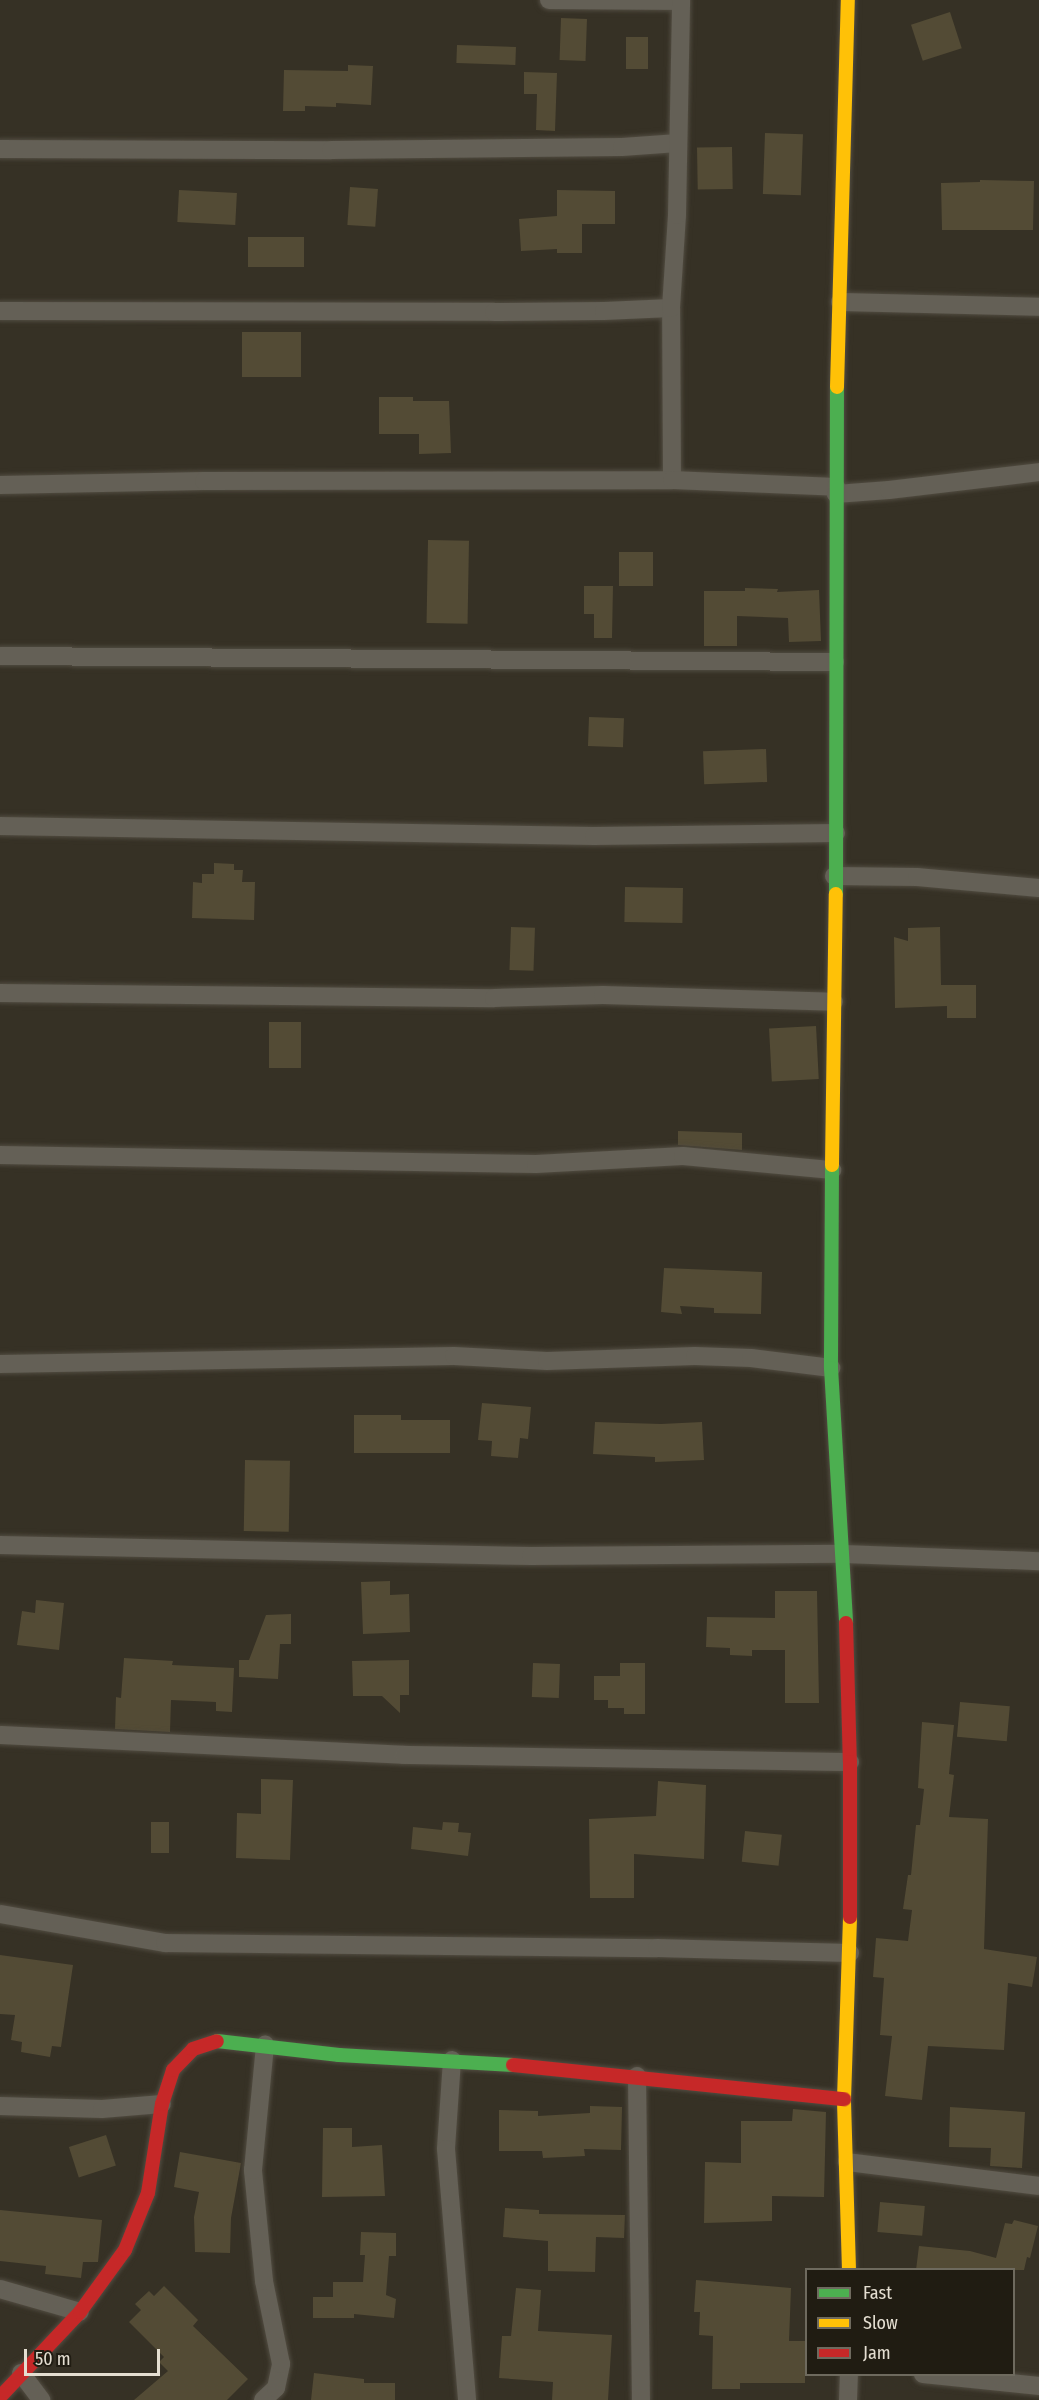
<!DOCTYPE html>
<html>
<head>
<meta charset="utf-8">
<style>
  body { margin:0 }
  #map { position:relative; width:1039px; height:2400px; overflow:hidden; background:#363125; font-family:"Fira Sans Condensed",sans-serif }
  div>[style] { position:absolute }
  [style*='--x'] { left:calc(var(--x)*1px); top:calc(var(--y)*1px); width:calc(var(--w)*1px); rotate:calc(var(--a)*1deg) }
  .building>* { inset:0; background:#534b35; transform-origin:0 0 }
  .roads { filter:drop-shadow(0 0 2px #514c41) drop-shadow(0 0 2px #514c41) }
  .street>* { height:18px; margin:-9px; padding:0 9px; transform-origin:9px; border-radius:9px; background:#646056 }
  .fast>* { height:14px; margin:-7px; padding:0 7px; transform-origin:7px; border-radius:7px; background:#4caf50 }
  .slow>* { height:14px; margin:-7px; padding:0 7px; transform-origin:7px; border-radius:7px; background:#ffc107 }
  .jam>* { height:14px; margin:-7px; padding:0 7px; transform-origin:7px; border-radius:7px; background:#c62828 }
  span { translate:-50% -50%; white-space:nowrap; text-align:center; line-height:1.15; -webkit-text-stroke:5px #201c12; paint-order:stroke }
  .legend { position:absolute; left:805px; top:2268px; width:210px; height:108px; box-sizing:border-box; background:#201c12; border:2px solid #6e6a5e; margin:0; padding:8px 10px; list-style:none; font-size:18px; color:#e4ded1 }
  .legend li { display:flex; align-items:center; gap:12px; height:30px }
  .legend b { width:30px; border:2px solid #6e6a5e }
  .scale { position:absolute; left:24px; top:2349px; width:136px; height:27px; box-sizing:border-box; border:3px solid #e4ded1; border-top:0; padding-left:8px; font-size:18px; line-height:21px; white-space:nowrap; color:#e4ded1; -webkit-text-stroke:4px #201c12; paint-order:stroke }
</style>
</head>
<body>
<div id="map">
  <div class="building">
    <div style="left:950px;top:12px;width:38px;height:41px;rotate:72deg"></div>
    <div style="left:561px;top:18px;width:26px;height:42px;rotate:2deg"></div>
    <div style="left:626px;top:37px;width:22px;height:32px"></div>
    <div style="left:457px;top:45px;width:59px;height:18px;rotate:2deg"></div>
    <div style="clip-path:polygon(348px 65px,373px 66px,371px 105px,336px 103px,336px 107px,305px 106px,305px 111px,283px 111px,284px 70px,348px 71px)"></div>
    <div style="clip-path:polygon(524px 72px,557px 73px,555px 131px,536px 130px,537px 94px,524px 94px)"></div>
    <div style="left:765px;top:133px;width:38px;height:61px;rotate:2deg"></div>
    <div style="left:732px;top:147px;width:42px;height:35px;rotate:89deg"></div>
    <div style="clip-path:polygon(980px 180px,1034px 181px,1033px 230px,942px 230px,941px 183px,980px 182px)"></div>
    <div style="left:350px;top:187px;width:28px;height:38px;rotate:4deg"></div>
    <div style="left:179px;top:190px;width:58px;height:32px;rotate:3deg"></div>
    <div style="clip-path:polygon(557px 190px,615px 191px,615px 224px,582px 224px,582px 253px,557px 253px,557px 249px,521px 251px,519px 219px,557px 216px)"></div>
    <div style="left:248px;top:237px;width:56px;height:30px"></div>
    <div style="left:242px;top:332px;width:59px;height:45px"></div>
    <div style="clip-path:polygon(379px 397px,413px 397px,413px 401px,449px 401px,451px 453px,419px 454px,419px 434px,379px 434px)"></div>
    <div style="left:428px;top:540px;width:41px;height:83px;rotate:1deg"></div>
    <div style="left:619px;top:552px;width:34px;height:34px"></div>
    <div style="clip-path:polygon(584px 586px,613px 586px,612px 638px,594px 638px,594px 614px,584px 614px)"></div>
    <div style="clip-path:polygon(745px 588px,778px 589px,777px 592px,819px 590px,821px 641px,789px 642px,788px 618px,737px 616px,737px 646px,704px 646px,704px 591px,745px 591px)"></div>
    <div style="left:589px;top:717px;width:35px;height:29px;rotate:2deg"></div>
    <div style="left:766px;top:749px;width:33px;height:63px;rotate:88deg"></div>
    <div style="clip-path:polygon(214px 863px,234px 864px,234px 870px,243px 870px,242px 882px,255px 882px,254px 920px,192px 918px,193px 882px,202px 883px,202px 874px,214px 874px)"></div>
    <div style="left:625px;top:887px;width:58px;height:35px;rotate:1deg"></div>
    <div style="left:511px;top:927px;width:24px;height:43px;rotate:2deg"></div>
    <div style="clip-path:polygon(940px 927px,941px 985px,976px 985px,976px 1018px,947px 1018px,947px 1006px,895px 1008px,894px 937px,908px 941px,908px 928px)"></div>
    <div style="left:269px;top:1022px;width:32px;height:46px"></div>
    <div style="left:816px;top:1026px;width:53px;height:47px;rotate:87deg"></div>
    <div style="clip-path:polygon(678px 1131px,742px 1133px,742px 1150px,678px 1145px)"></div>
    <div style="clip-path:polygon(664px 1268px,762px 1272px,761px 1314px,714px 1313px,714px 1308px,680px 1306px,682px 1314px,661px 1312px)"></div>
    <div style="clip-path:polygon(482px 1403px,531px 1407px,528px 1439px,520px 1438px,518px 1458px,491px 1456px,492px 1441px,478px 1440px)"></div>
    <div style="clip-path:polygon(354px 1415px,401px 1415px,401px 1420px,450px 1420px,450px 1453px,354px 1453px)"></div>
    <div style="clip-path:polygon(595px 1422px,661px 1424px,702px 1422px,704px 1460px,655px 1462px,655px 1457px,593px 1454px)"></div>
    <div style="left:245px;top:1460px;width:45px;height:71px;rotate:1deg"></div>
    <div style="clip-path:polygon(390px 1581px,390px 1595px,409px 1594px,410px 1632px,363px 1634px,361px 1582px)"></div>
    <div style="clip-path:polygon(775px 1591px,817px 1591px,819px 1703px,785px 1703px,785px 1650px,752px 1650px,752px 1656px,730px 1655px,730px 1648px,706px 1647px,707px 1617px,775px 1618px)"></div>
    <div style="clip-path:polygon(36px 1600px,64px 1603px,59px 1650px,17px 1645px,22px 1611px,35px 1613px)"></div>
    <div style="clip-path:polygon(291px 1614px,291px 1644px,280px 1644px,278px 1679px,239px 1677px,239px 1660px,249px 1660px,266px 1615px)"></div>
    <div style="clip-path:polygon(124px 1658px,173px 1661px,172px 1665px,234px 1668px,232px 1712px,216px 1711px,216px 1702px,171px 1700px,170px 1732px,115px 1729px,116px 1697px,121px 1698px)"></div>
    <div style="clip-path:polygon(409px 1660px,409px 1695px,400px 1695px,400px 1713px,382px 1696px,353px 1696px,352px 1661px)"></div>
    <div style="left:533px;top:1663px;width:27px;height:34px;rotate:2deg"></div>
    <div style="clip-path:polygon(620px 1663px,645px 1663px,645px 1714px,624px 1714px,624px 1708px,608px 1708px,608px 1700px,594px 1700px,594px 1676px,620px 1676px)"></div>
    <div style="left:960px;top:1702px;width:50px;height:35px;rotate:5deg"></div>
    <div style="clip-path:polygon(922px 1722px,954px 1725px,949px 1774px,954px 1775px,949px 1817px,988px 1819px,984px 1949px,1037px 1957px,1032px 1987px,1008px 1983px,1004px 2050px,928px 2046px,922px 2100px,885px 2096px,892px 2036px,880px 2035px,884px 1978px,873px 1977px,876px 1938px,908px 1941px,912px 1910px,903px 1909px,908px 1875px,911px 1875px,916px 1825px,920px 1825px,924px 1789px,918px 1788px)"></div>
    <div style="clip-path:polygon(261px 1779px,293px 1780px,290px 1860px,236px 1858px,237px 1813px,261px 1814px)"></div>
    <div style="clip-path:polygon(658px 1781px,706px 1785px,704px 1859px,634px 1854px,634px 1898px,590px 1898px,589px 1819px,656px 1816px)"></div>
    <div style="left:151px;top:1822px;width:18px;height:31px"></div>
    <div style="clip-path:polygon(443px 1822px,459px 1823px,458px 1832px,471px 1833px,468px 1856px,411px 1849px,413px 1827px,442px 1830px)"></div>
    <div style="left:745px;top:1831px;width:37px;height:31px;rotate:6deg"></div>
    <div style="clip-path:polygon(0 1955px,73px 1965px,61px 2047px,52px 2046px,50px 2057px,21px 2052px,22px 2042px,11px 2040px,15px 2015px,0 2014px)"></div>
    <div style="clip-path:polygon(590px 2106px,622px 2107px,621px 2150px,584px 2149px,585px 2156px,543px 2158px,542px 2151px,499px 2151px,499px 2110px,538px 2111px,538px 2116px,590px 2113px)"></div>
    <div style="clip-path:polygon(950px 2107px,1025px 2112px,1022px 2168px,990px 2166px,991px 2148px,949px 2147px)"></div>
    <div style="clip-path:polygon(793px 2109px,826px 2112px,824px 2197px,772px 2196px,772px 2221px,704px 2223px,705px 2162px,741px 2163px,741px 2121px,792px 2121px)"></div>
    <div style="clip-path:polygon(323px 2128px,352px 2128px,352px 2147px,382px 2145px,385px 2196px,322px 2197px)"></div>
    <div style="left:106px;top:2135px;width:32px;height:39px;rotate:72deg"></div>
    <div style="clip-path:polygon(180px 2152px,241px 2163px,231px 2218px,230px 2253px,195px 2252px,194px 2217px,199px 2192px,174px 2187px)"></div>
    <div style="left:880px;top:2202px;width:45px;height:30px;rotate:5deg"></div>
    <div style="clip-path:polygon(505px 2208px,539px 2210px,539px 2214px,625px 2215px,624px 2238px,596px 2237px,595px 2272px,548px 2271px,548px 2241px,503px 2237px)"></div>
    <div style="clip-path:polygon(0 2210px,102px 2220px,98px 2262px,83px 2262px,81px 2278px,45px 2274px,46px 2266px,0 2261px)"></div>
    <div style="clip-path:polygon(1014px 2220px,1038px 2226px,1030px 2258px,1027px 2257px,1024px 2270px,916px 2270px,919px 2246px,970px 2251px,996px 2258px,1005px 2223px,1012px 2224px)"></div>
    <div style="clip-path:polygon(361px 2232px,396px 2233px,396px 2256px,389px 2256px,386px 2295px,396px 2299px,394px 2318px,354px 2314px,354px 2318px,313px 2318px,313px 2297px,333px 2297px,333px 2282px,363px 2282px,365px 2255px,360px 2255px)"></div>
    <div style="clip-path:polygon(696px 2280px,791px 2288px,789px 2341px,805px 2341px,805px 2383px,740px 2383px,740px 2389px,712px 2389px,713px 2336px,699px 2335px,700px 2312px,694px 2312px)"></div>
    <div style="clip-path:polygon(164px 2286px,198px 2320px,193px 2326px,248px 2379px,227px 2400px,134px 2400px,168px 2371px,159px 2362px,164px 2357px,129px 2322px,141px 2310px,135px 2304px,149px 2291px,154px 2296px)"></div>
    <div style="clip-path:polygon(516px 2288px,541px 2290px,538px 2331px,612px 2335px,608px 2400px,552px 2400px,553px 2382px,499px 2378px,502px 2336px,511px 2336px)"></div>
    <div style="clip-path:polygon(314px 2373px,364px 2379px,364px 2383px,395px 2383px,395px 2400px,311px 2400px)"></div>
  </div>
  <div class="roads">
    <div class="street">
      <div style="--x:549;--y:0;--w:132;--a:0.4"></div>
      <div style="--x:0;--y:149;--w:331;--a:0.2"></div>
      <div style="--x:331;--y:150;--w:291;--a:-0.6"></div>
      <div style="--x:622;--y:147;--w:56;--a:-4.1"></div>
      <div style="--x:840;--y:302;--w:199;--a:1.4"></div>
      <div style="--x:0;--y:311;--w:494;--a:0.1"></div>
      <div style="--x:494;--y:312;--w:110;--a:-0.5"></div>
      <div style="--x:604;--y:311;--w:67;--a:-2.6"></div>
      <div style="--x:672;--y:480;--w:172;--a:-90.3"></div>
      <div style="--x:671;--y:308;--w:93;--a:-86.3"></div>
      <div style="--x:677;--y:215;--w:215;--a:-88.9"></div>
      <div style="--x:0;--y:485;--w:204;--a:-1.1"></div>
      <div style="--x:204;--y:481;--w:468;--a:-0.1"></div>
      <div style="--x:672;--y:480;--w:164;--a:2.4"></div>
      <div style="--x:836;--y:487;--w:7;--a:90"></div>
      <div style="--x:836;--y:494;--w:53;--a:-4.3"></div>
      <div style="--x:889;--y:490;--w:151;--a:-6.8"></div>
      <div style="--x:0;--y:656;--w:835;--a:0.41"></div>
      <div style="--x:0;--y:826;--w:594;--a:0.96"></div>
      <div style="--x:594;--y:836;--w:242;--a:-0.7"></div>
      <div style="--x:834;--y:876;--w:83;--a:0.7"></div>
      <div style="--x:917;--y:877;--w:122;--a:5.2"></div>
      <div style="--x:0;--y:993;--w:494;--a:0.6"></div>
      <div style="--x:494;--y:998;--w:109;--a:-1.6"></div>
      <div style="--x:603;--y:995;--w:231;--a:1.7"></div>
      <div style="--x:0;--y:1155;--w:536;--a:0.96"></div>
      <div style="--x:536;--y:1164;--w:147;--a:-3.1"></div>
      <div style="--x:683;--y:1156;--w:150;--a:5.4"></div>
      <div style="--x:0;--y:1364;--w:454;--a:-1"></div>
      <div style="--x:454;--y:1356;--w:93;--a:3.1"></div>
      <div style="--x:547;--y:1361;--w:148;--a:-1.9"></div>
      <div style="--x:695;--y:1356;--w:56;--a:2"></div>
      <div style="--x:751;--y:1358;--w:81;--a:7.1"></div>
      <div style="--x:0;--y:1545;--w:531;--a:1.19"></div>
      <div style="--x:531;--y:1556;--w:313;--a:-0.4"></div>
      <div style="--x:844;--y:1554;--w:195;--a:2.1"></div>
      <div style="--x:0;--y:1735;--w:404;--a:2.8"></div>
      <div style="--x:404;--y:1755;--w:446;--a:0.9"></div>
      <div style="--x:0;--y:1914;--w:168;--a:10"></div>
      <div style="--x:165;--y:1943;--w:492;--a:0.6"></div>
      <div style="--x:657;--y:1948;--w:193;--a:1.5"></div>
      <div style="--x:452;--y:2060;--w:89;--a:93.9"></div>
      <div style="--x:446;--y:2149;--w:252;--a:85.2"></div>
      <div style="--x:637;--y:2076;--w:324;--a:89.3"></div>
      <div style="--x:0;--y:2106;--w:102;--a:1.7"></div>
      <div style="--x:102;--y:2109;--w:60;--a:-4.8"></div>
      <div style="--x:847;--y:2162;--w:193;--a:7.1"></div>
      <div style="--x:0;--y:2289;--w:83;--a:16"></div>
      <div style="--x:21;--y:2373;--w:34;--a:53"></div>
      <div style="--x:923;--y:2374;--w:117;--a:5.9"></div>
      <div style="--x:263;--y:2400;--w:18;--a:-43"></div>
      <div style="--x:276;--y:2388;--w:25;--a:-78"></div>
      <div style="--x:281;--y:2364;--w:85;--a:-101.6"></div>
      <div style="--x:264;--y:2281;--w:112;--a:-95.7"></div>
      <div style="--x:253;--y:2170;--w:126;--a:-84.5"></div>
      <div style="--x:848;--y:2400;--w:26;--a:-88"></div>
    </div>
    <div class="fast">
      <div style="--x:836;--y:894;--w:507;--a:-89.89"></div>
      <div style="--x:832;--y:1165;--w:203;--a:90.3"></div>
      <div style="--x:831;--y:1368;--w:255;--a:86.6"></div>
      <div style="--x:217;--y:2041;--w:123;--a:6.5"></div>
      <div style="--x:339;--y:2055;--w:174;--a:3.3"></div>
    </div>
    <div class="slow">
      <div style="--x:837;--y:387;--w:387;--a:-88.4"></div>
      <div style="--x:832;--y:1165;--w:271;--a:-89.2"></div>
      <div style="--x:849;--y:2270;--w:171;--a:-91.7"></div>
      <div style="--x:844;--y:2099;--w:182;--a:-88.1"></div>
    </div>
    <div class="jam">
      <div style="--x:846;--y:1623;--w:139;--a:88.4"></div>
      <div style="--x:850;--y:1762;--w:155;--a:90"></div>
      <div style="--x:513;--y:2065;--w:333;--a:5.9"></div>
      <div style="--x:0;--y:2397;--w:117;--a:-46.7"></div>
      <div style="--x:80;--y:2312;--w:77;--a:-54"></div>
      <div style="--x:125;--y:2250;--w:61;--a:-68"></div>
      <div style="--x:148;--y:2193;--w:90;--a:-81.1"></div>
      <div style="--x:162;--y:2104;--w:36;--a:-72"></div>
      <div style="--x:173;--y:2070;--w:29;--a:-46"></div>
      <div style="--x:193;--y:2049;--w:25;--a:-18"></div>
    </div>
  </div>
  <ul class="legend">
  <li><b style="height:8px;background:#4caf50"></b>Fast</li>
  <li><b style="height:8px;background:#ffc107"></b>Slow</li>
  <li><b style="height:8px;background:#c62828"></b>Jam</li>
  </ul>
  <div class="scale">50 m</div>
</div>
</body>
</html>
